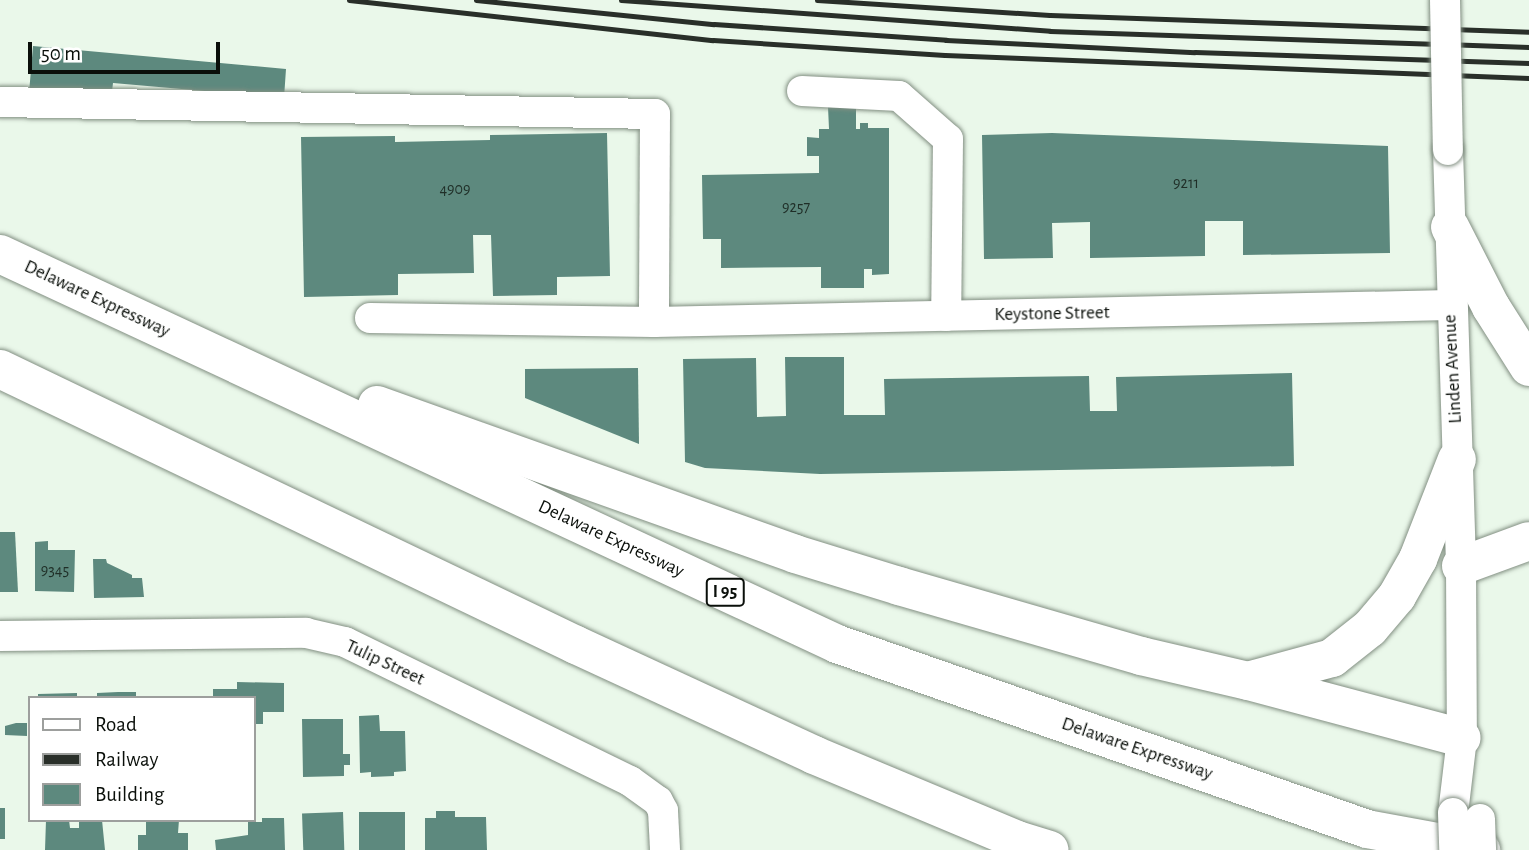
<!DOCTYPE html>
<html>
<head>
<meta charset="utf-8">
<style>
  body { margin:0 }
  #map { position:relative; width:1529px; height:850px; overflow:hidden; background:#eaf8ea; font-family:"Alegreya Sans",sans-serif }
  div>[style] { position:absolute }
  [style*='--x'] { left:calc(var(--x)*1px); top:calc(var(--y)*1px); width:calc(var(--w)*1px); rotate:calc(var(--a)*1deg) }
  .building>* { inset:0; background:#5d897e; transform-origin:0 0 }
  .roads { filter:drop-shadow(0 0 2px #828f82) drop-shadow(0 0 2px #828f82) }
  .minor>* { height:30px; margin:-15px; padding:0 15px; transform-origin:15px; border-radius:15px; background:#fff }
  .highway>* { height:38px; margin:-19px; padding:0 19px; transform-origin:19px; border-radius:19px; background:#fff }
  .rail>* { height:5px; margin:-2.5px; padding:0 2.5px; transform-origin:2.5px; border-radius:2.5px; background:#292f29 }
  .bridges { filter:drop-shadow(0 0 2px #828f82) drop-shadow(0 0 2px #828f82) }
  .minor-bridge>* { height:30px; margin:-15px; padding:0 15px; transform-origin:15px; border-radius:15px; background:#fff }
  span { translate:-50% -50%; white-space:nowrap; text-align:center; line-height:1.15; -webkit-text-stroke:5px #fff; paint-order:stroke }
  .number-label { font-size:16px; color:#1f2e27 }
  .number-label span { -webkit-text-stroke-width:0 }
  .shield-label span { padding:2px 5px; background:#fff; border:2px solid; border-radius:5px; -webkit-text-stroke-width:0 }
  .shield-label { font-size:18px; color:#0a0f0a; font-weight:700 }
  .street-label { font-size:19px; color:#0a0f0a }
  .legend { position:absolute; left:28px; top:696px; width:228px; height:126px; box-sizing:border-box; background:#fff; border:2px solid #9d9f9d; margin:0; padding:9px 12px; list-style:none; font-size:21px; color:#0a0f0a }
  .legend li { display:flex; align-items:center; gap:14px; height:35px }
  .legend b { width:35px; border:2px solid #9d9f9d }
  .scale { position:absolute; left:28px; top:42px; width:192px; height:32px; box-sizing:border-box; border:4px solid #0a0f0a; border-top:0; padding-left:9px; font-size:21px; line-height:24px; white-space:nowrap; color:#0a0f0a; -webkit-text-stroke:5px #fff; paint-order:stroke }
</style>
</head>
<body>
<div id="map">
  <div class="building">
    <div style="clip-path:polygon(33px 46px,286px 69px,284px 98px,113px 83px,111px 100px,29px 93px)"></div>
    <div style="clip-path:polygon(828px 107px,856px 107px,856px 129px,860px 129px,860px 123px,868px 123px,868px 128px,889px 128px,889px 274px,872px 275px,872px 269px,864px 269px,864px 288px,821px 288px,821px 267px,721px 268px,721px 239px,703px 239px,702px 175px,819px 173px,819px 156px,807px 156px,807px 137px,819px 138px,819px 129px,829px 129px)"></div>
    <div style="clip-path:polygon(607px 133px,610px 276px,557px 277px,557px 295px,493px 296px,491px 235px,473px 235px,474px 273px,398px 274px,398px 295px,304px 297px,301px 137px,395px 136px,395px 142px,490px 140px,490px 135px)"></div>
    <div style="clip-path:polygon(1052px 133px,1388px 146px,1390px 253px,1243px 255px,1243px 221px,1205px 221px,1205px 256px,1090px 258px,1090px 222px,1052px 223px,1053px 258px,984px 259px,982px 135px)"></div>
    <div style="clip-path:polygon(785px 357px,844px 357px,844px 415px,885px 415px,884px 379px,1089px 376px,1090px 411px,1117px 411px,1116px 377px,1292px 373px,1294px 466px,820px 474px,705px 468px,685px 462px,683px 359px,756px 358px,757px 417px,786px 416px)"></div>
    <div style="clip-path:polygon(638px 368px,639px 444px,525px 398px,525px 369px)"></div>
    <div style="clip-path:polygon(0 532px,15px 532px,18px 592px,0 592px)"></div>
    <div style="clip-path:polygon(48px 541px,48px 550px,75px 550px,74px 592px,35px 591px,35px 542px)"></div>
    <div style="clip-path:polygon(93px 559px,106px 559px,107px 563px,132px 575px,132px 578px,142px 578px,144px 597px,94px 598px)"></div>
    <div style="clip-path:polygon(237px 682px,284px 683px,284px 712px,263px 712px,263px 724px,254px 724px,254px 698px,213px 698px,213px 689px,237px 689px)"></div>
    <div style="clip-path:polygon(118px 692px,136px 692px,136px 698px,97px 698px,97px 693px)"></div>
    <div style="clip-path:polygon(77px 693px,77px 698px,38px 698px,38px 694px)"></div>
    <div style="clip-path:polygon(379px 715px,380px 731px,405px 731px,406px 771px,394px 772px,394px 776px,371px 777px,371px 772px,360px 773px,359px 716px)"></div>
    <div style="clip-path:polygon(302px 719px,343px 719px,343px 754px,350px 754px,350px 765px,344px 765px,344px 776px,303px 777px)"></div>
    <div style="clip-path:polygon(16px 723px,27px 723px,27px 736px,5px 735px,5px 726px)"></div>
    <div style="left:0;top:808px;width:5px;height:31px"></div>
    <div style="clip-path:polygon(436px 811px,455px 811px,455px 817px,486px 817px,487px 850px,425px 850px,425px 818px,436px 818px)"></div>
    <div style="left:343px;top:812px;width:38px;height:41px;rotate:88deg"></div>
    <div style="left:359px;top:812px;width:46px;height:38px"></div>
    <div style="clip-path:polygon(262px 818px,284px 818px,285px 850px,216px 850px,215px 840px,248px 835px,248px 822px,262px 822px)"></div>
    <div style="clip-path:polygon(46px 820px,69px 820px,70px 828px,79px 828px,79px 820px,102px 820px,105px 850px,45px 850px)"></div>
    <div style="clip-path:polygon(146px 820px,179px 820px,178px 833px,188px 833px,188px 850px,138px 850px,138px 835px,146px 835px)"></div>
  </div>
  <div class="roads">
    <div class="minor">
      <div style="--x:802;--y:91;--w:97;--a:3"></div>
      <div style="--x:899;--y:96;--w:65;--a:41.3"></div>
      <div style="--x:948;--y:139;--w:177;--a:90.6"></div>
      <div style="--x:0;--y:102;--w:655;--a:1.05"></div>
      <div style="--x:655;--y:114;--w:208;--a:90.3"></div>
      <div style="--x:1448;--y:150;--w:416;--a:88.2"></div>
      <div style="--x:1461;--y:566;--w:172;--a:89.7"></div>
      <div style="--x:1462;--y:738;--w:76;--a:96.8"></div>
      <div style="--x:370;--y:318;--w:284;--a:0.8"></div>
      <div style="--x:654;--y:322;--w:796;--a:-1.22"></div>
      <div style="--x:0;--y:636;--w:306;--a:-0.6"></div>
      <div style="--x:306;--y:633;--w:40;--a:13"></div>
      <div style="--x:345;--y:642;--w:317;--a:26"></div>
      <div style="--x:630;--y:781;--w:34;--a:36"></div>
      <div style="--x:658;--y:801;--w:11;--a:63"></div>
      <div style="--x:663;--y:811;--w:39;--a:87"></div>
    </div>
    <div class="highway">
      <div style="--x:1450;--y:227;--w:90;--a:62.9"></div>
      <div style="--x:1491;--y:307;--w:71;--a:57.7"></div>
      <div style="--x:0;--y:254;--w:923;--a:24.98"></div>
      <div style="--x:837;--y:644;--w:561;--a:19.24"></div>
      <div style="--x:1367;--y:829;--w:116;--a:10.4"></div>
      <div style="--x:0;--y:369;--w:639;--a:25.6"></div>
      <div style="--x:576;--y:645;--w:262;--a:24.8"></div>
      <div style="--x:814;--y:755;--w:220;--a:22.7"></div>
      <div style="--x:1017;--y:840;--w:34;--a:17"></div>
      <div style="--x:377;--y:405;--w:444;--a:19.6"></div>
      <div style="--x:795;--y:554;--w:109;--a:17.1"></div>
      <div style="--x:899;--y:586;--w:252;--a:16.1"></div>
      <div style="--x:1141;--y:656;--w:110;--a:13.2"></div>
      <div style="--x:1248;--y:681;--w:221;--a:14.9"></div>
      <div style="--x:1461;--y:566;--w:72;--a:-20.2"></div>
      <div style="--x:1251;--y:680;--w:84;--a:-15.2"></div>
      <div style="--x:1332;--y:658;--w:48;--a:-38.3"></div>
      <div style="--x:1370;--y:628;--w:42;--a:-49.8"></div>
      <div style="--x:1397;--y:596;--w:43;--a:-60.4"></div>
      <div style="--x:1418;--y:559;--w:107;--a:-68.7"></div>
    </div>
  </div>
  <div class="rail">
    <div style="--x:349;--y:0;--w:366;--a:6.3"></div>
    <div style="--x:713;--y:40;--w:232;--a:3.7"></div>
    <div style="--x:945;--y:55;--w:584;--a:2.26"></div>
    <div style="--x:476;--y:0;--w:239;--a:5.8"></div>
    <div style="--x:714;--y:24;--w:233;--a:3.9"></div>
    <div style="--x:946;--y:40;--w:249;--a:2.8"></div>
    <div style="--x:1195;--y:52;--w:334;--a:1.9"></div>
    <div style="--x:621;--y:0;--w:430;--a:4.1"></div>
    <div style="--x:1050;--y:31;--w:479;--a:1.9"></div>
    <div style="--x:817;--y:0;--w:233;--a:3.7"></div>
    <div style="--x:1050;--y:15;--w:479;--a:2"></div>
  </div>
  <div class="bridges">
    <div class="minor-bridge">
      <div style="--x:1445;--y:0;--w:150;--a:88.9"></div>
      <div style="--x:1453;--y:813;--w:37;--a:88"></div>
      <div style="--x:1480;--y:819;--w:31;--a:88"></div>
    </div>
  </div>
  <div class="number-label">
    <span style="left:1186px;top:183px">9211</span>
    <span style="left:455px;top:189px">4909</span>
    <span style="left:796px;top:207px">9257</span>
    <span style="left:55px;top:570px">9345</span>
  </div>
  <div class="shield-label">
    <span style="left:725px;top:592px">I 95</span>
  </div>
  <div class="street-label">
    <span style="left:97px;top:299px;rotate:25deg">Delaware Expressway</span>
    <span style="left:1052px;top:314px;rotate:-1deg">Keystone Street</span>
    <span style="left:1453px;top:369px;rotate:-93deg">Linden Avenue</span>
    <span style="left:611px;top:539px;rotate:25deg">Delaware Expressway</span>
    <span style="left:385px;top:663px;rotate:25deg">Tulip Street</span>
    <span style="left:1137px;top:749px;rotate:19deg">Delaware Expressway</span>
  </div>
  <ul class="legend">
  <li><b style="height:9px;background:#fff"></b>Road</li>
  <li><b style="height:9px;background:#292f29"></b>Railway</li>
  <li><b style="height:19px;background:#5d897e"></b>Building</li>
  </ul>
  <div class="scale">50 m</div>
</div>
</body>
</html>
